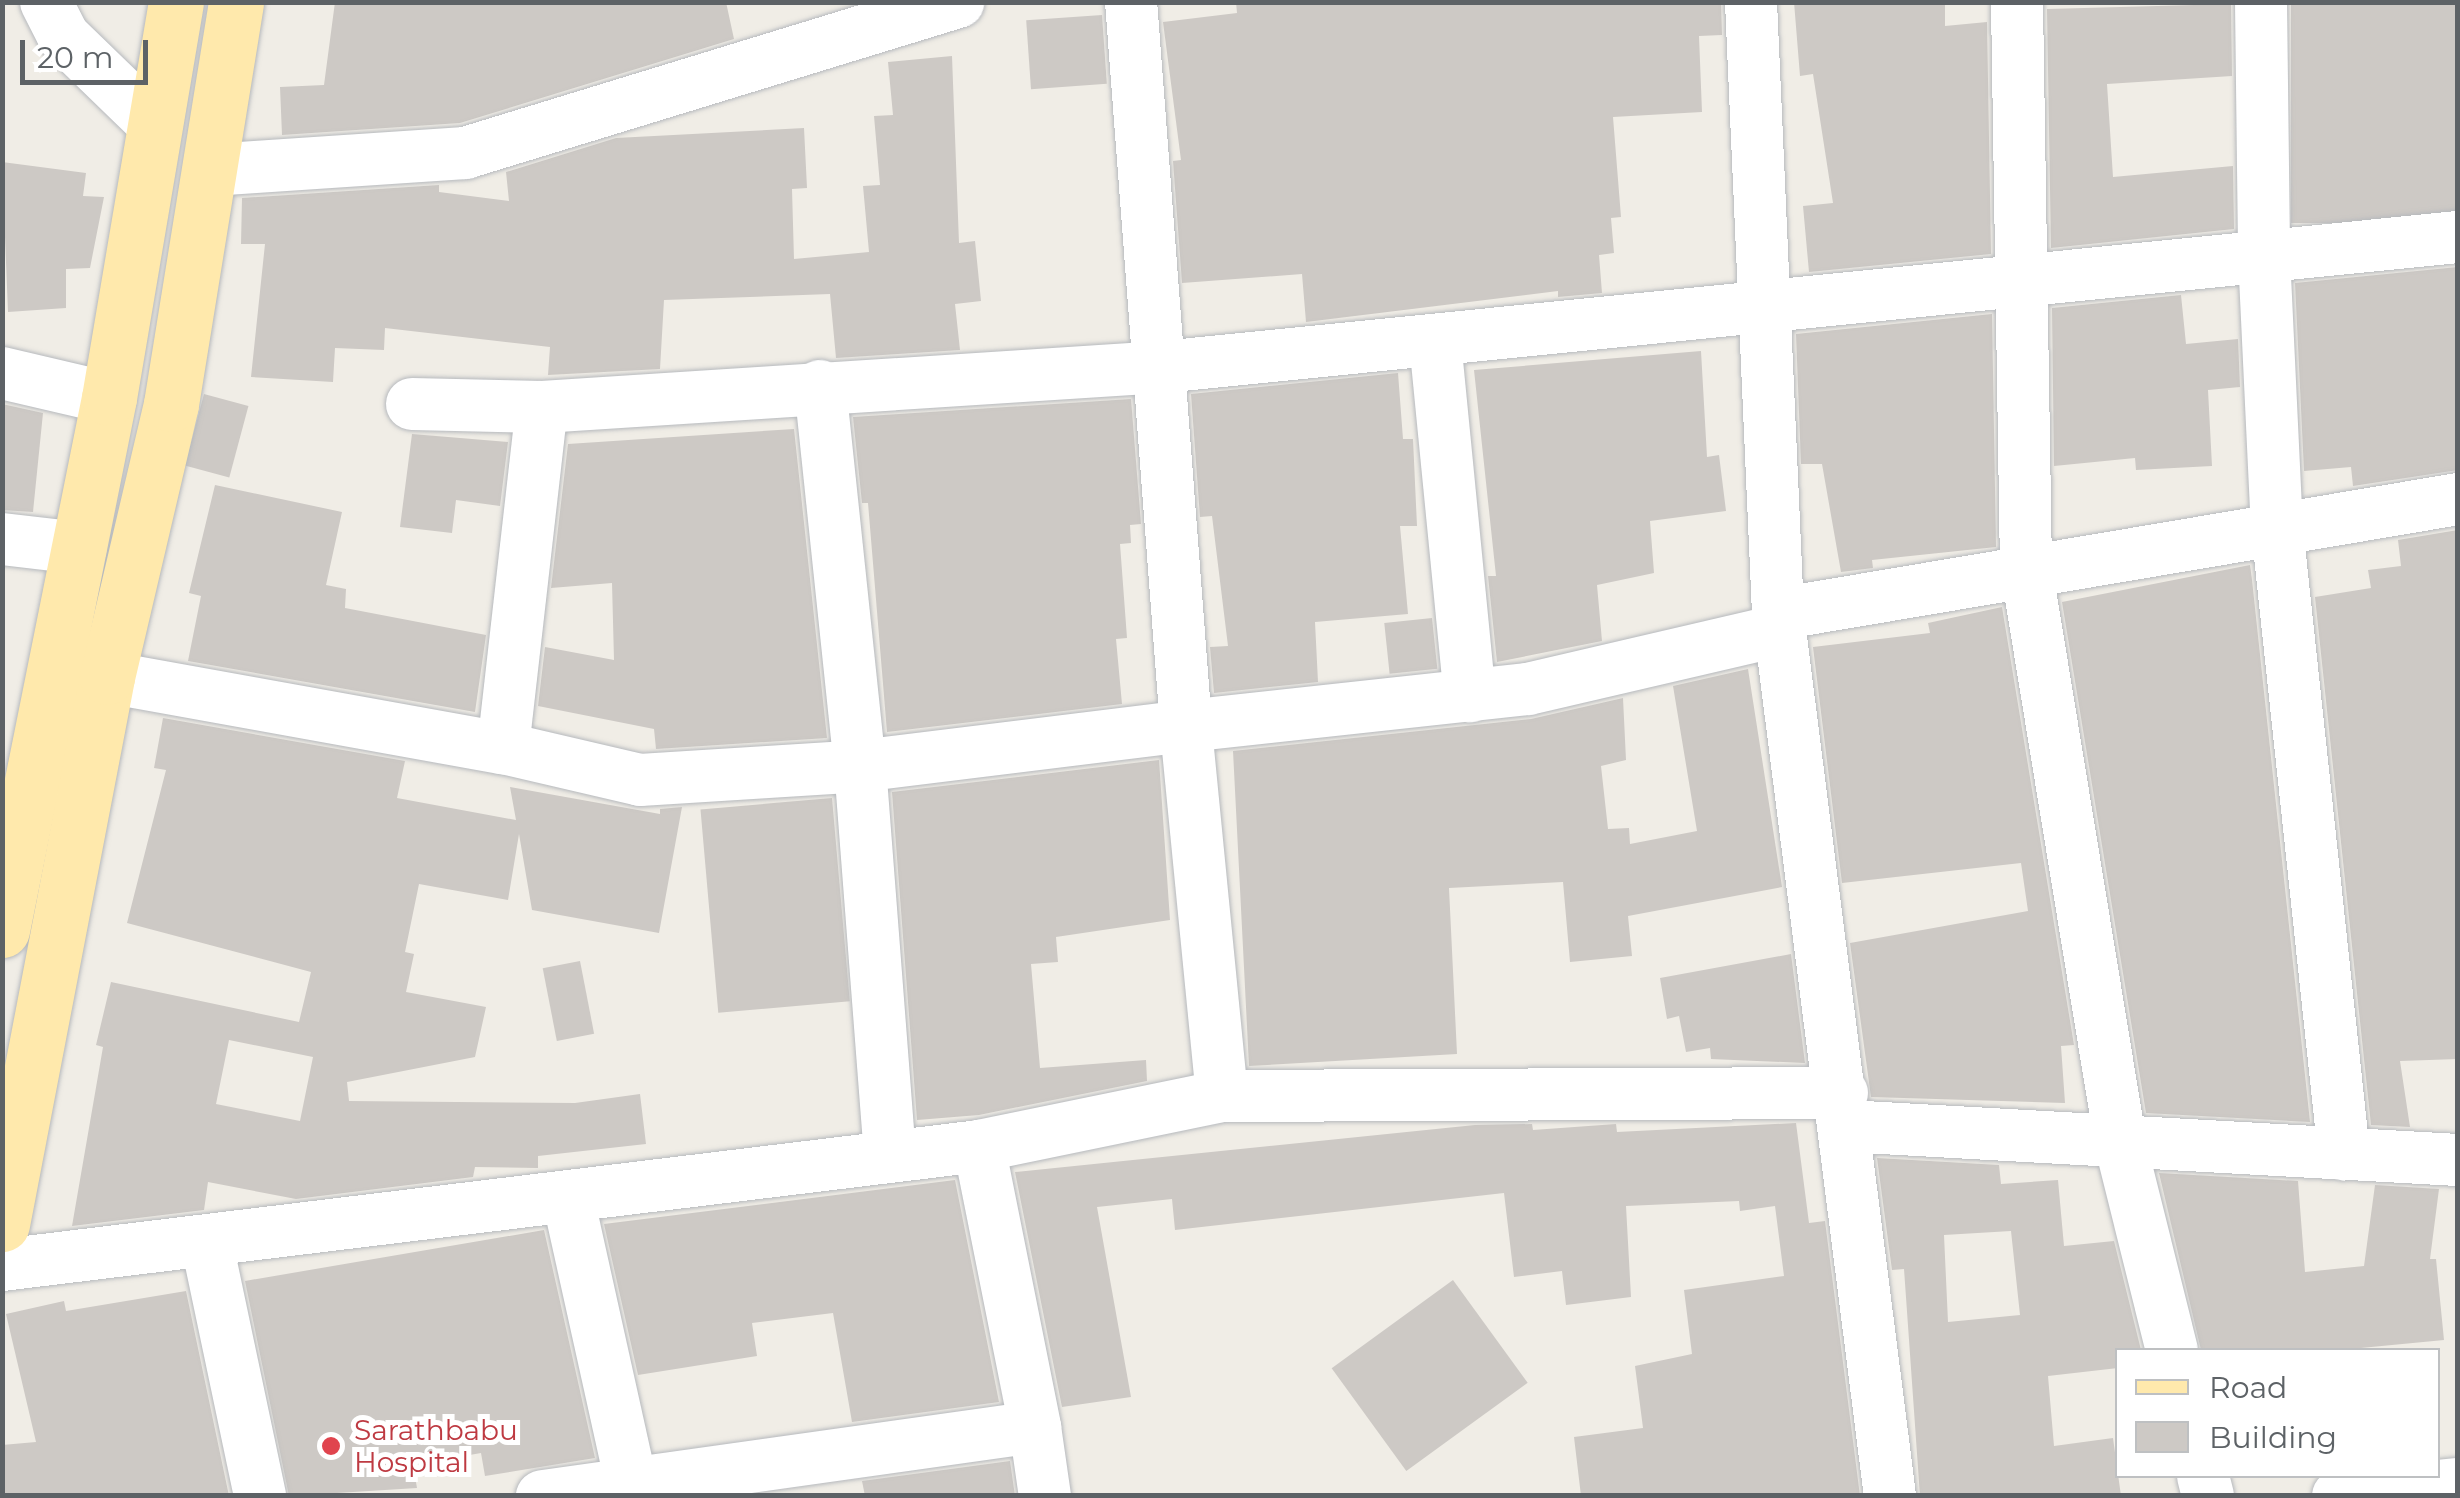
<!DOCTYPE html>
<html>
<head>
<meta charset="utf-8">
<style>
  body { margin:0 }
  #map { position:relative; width:2460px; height:1498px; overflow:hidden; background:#f0ede6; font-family:Montserrat,sans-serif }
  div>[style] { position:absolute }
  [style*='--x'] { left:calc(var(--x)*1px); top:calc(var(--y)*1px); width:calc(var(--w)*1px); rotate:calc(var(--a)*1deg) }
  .building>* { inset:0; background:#cdc9c5; transform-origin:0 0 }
  .roads { filter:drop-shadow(0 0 2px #b6b9bd) drop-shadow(0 0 2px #b6b9bd) }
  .minor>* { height:52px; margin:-26px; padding:0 26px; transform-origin:26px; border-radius:26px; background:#fff }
  .major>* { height:55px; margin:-27.5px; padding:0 27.5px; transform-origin:27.5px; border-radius:27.5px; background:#ffe9ac }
  .dots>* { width:28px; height:28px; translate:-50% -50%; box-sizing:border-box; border:5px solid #fff; border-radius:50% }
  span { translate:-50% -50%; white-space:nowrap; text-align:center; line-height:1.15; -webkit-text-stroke:10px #fff; paint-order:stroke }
  .health-label { font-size:28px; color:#be3a42 }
  .left { translate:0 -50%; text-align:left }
  .frame { position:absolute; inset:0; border:5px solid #5d6266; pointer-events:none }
  .legend { position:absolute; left:2115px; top:1348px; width:325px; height:130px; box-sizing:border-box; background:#fff; border:2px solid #bec0c2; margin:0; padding:12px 18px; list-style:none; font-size:30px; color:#5d6266 }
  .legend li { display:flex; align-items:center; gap:20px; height:50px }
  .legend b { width:50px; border:2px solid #bec0c2 }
  .scale { position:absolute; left:20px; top:40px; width:128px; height:45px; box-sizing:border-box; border:5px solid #5d6266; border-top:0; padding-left:12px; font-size:30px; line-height:35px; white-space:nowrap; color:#5d6266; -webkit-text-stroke:8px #fff; paint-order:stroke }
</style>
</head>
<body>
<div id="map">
  <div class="building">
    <div style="clip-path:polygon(335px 2px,726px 2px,734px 39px,460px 123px,282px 135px,280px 87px,324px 85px)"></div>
    <div style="clip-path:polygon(1236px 2px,1721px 2px,1722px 35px,1699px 36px,1702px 112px,1613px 117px,1621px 217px,1611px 218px,1614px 253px,1599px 255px,1602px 293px,1558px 297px,1558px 291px,1306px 322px,1302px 274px,1182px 283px,1173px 161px,1181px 160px,1163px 22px,1237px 13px)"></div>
    <div style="clip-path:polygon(1794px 2px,1945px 2px,1945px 26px,1987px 22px,1991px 254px,1809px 272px,1803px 206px,1833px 203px,1813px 74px,1800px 76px)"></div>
    <div style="left:2291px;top:2px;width:167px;height:221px"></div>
    <div style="clip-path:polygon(2231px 4px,2232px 76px,2107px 84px,2113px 177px,2233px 166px,2234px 229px,2051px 248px,2047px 9px)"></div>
    <div style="left:1102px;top:15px;width:69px;height:76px;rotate:86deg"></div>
    <div style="clip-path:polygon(952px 56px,959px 243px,975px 241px,981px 301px,955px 304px,960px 350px,836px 358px,830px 294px,664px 300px,660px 369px,548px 375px,550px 347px,385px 328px,384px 350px,335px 348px,333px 382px,251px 377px,265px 244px,241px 244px,242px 198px,439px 185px,439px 192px,509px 201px,506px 172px,616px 138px,804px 128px,807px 188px,792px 189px,794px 259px,869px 252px,863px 186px,880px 185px,874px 116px,893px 115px,888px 62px)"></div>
    <div style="clip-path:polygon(2px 162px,86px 173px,83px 196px,104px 197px,90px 268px,66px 269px,66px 308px,8px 312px)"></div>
    <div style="clip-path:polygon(2458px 267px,2458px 470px,2353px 486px,2351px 467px,2304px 471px,2295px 283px)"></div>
    <div style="clip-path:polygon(2181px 295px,2186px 344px,2238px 339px,2240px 387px,2208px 390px,2212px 466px,2136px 470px,2135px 458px,2054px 466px,2052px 308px)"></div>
    <div style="clip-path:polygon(1992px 314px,1996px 547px,1872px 560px,1873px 568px,1841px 572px,1822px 464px,1801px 464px,1796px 334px)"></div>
    <div style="clip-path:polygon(1701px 351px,1707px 457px,1719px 455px,1726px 511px,1650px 521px,1654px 573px,1597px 585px,1602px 641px,1497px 662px,1488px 576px,1496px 576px,1474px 370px)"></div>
    <div style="clip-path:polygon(1398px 373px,1403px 439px,1413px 439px,1417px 526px,1400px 526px,1408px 614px,1315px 622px,1318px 682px,1214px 693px,1210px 647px,1228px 646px,1212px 516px,1200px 517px,1191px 394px)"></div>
    <div style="left:204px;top:394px;width:46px;height:74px;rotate:15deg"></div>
    <div style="clip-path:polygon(1131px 399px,1141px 524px,1130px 525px,1131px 543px,1120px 544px,1127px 638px,1116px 639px,1122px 704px,887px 732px,868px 503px,862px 503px,853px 417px)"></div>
    <div style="clip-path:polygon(2px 404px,43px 413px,33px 512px,2px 510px)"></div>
    <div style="clip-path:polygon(794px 429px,827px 738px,656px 749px,654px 729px,538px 706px,545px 647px,614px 660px,612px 583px,551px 588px,568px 444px)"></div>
    <div style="clip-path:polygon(412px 434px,508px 442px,500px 506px,456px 500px,452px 533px,400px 527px)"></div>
    <div style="clip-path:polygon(215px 485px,342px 512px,326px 585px,346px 589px,345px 608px,486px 635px,475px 712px,188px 661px,201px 596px,189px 593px)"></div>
    <div style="clip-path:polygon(2458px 530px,2458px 1059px,2400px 1061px,2410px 1127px,2371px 1125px,2315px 597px,2371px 588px,2368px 570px,2401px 566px,2398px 540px)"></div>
    <div style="clip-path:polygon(2250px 565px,2252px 580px,2310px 1122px,2146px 1113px,2062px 602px)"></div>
    <div style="clip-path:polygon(2002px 607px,2074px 1045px,2061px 1046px,2065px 1103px,1871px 1097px,1850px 943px,2028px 911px,2021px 863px,1842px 883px,1813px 647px,1930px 633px,1928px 623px)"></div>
    <div style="left:1432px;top:618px;width:51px;height:48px;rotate:84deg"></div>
    <div style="clip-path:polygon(1748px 669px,1782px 887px,1628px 916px,1632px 956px,1570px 962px,1563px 882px,1449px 888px,1457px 1054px,1249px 1066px,1233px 751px,1531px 719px,1623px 698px,1626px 760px,1601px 766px,1608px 829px,1629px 828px,1630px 844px,1697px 831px,1673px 686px)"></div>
    <div style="clip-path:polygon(evenodd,163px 718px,405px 761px,397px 798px,516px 820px,510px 787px,660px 814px,660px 809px,682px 807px,659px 933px,532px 910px,519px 834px,508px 900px,419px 884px,405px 952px,414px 954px,406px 992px,486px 1007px,475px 1057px,347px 1082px,349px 1101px,575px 1103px,640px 1094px,646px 1144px,538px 1156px,538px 1168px,475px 1167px,473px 1177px,296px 1199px,208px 1182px,204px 1210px,72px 1226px,103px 1047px,96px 1045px,111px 982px,299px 1022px,311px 972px,127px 923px,166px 770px,154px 768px,163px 718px,229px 1040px,313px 1057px,300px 1121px,216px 1104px,229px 1040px)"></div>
    <div style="clip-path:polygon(1159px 760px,1170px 920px,1056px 937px,1058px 962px,1031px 964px,1040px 1068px,1146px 1060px,1147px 1081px,979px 1115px,917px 1120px,892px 792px)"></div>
    <div style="left:832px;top:798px;width:204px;height:132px;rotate:85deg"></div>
    <div style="clip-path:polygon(1791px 954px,1805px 1063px,1711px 1059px,1710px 1048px,1686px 1052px,1679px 1016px,1667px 1019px,1660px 978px)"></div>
    <div style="left:580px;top:961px;width:74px;height:38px;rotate:79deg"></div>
    <div style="clip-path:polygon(1796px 1123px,1809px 1223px,1825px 1221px,1860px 1496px,1581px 1496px,1574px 1437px,1643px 1428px,1635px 1366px,1692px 1354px,1684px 1290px,1784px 1276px,1775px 1206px,1740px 1211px,1739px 1201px,1626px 1206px,1631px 1297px,1566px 1305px,1562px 1271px,1514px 1277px,1504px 1193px,1175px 1230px,1172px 1199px,1097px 1207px,1131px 1397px,1062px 1407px,1015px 1172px,1475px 1125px,1532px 1124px,1533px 1130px,1616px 1124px,1617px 1132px)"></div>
    <div style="clip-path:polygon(evenodd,1877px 1158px,1999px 1165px,2001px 1184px,2058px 1180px,2064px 1246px,2114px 1241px,2141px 1350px,2118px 1350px,2118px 1368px,2048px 1376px,2054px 1446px,2113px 1438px,2121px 1496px,1920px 1496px,1904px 1269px,1892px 1270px,1877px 1158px,2011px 1231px,2020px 1315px,1948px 1322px,1944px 1235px,2011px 1231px)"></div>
    <div style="clip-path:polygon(2159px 1173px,2298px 1181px,2305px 1272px,2364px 1266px,2375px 1185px,2439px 1189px,2430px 1259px,2436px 1259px,2444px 1340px,2340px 1350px,2201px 1350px)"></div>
    <div style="clip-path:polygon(955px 1180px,999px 1402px,852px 1422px,833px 1313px,752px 1323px,757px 1356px,638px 1375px,604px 1224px)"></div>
    <div style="clip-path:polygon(544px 1230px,595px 1458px,485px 1476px,481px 1453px,413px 1465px,417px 1488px,289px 1496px,245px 1281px)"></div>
    <div style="left:1453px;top:1280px;width:127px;height:150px;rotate:54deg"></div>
    <div style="clip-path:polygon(186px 1291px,229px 1496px,2px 1496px,2px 1445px,36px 1442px,6px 1314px,64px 1301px,66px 1311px)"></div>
    <div style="clip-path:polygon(1010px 1461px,1015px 1496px,865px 1496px,862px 1481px)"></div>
  </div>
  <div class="roads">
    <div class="minor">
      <div style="--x:46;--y:2;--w:38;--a:63"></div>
      <div style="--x:63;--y:36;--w:129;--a:44.1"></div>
      <div style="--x:1751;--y:2;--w:613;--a:87.47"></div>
      <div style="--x:2017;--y:2;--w:565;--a:89.09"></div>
      <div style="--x:2026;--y:567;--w:587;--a:80.68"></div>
      <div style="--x:2121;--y:1146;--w:210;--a:76"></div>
      <div style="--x:2261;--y:2;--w:253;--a:89.3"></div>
      <div style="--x:2264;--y:255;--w:273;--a:87.3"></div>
      <div style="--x:2277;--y:528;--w:630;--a:83.89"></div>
      <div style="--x:210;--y:170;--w:256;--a:-3.8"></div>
      <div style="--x:465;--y:153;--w:516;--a:-17.03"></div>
      <div style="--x:1435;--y:341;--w:357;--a:84.4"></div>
      <div style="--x:2;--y:373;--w:110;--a:13.2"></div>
      <div style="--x:820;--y:386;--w:382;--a:84"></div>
      <div style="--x:860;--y:766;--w:391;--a:85.6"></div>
      <div style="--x:412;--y:404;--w:130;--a:1.3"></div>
      <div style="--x:542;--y:407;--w:621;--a:-3.69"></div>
      <div style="--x:1162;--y:367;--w:1303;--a:-5.73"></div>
      <div style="--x:2;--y:539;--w:79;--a:6.6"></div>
      <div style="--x:107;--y:677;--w:402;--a:10.2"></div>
      <div style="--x:503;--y:748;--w:141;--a:13.1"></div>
      <div style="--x:640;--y:780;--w:220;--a:-3.6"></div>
      <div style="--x:860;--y:766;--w:328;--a:-7"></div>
      <div style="--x:1186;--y:726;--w:726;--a:-94.34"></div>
      <div style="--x:503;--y:748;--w:343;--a:-83.5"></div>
      <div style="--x:1222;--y:1096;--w:372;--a:-95.6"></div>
      <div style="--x:1186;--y:726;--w:344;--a:-6.2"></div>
      <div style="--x:1528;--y:689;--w:260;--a:-13.1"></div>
      <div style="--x:1846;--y:1126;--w:613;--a:3.18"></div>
      <div style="--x:979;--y:1146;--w:248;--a:-11.6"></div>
      <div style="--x:1222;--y:1096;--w:620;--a:-0.28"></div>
      <div style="--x:568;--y:1198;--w:292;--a:77.5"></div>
      <div style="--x:207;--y:1244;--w:258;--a:78.1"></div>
      <div style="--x:2;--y:1265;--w:984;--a:-6.94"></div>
      <div style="--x:979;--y:1146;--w:287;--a:78.7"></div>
      <div style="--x:1035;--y:1427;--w:498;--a:172"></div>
      <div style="--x:1035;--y:1427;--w:70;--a:81.8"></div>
      <div style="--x:2203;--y:1476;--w:21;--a:76"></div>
      <div style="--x:1890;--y:1496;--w:889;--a:-97.24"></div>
      <div style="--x:1778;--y:614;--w:690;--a:-9.6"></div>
      <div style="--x:2338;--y:1496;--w:121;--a:-5.7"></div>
    </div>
    <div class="major">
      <div style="--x:2;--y:930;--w:543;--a:-78.63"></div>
      <div style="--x:109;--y:398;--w:402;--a:-80.4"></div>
      <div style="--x:2;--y:1224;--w:557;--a:-79.13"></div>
      <div style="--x:107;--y:677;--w:280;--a:-76.8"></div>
      <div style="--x:171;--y:404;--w:407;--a:-80.8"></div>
    </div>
  </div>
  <div class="dots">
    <div style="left:331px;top:1446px;background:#e0444e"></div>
  </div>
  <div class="health-label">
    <span class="left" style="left:354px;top:1446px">Sarathbabu<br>Hospital</span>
  </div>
  <div class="frame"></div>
  <ul class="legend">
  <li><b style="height:12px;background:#ffe9ac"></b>Road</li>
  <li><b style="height:28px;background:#cdc9c5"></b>Building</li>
  </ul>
  <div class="scale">20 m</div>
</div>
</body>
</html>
